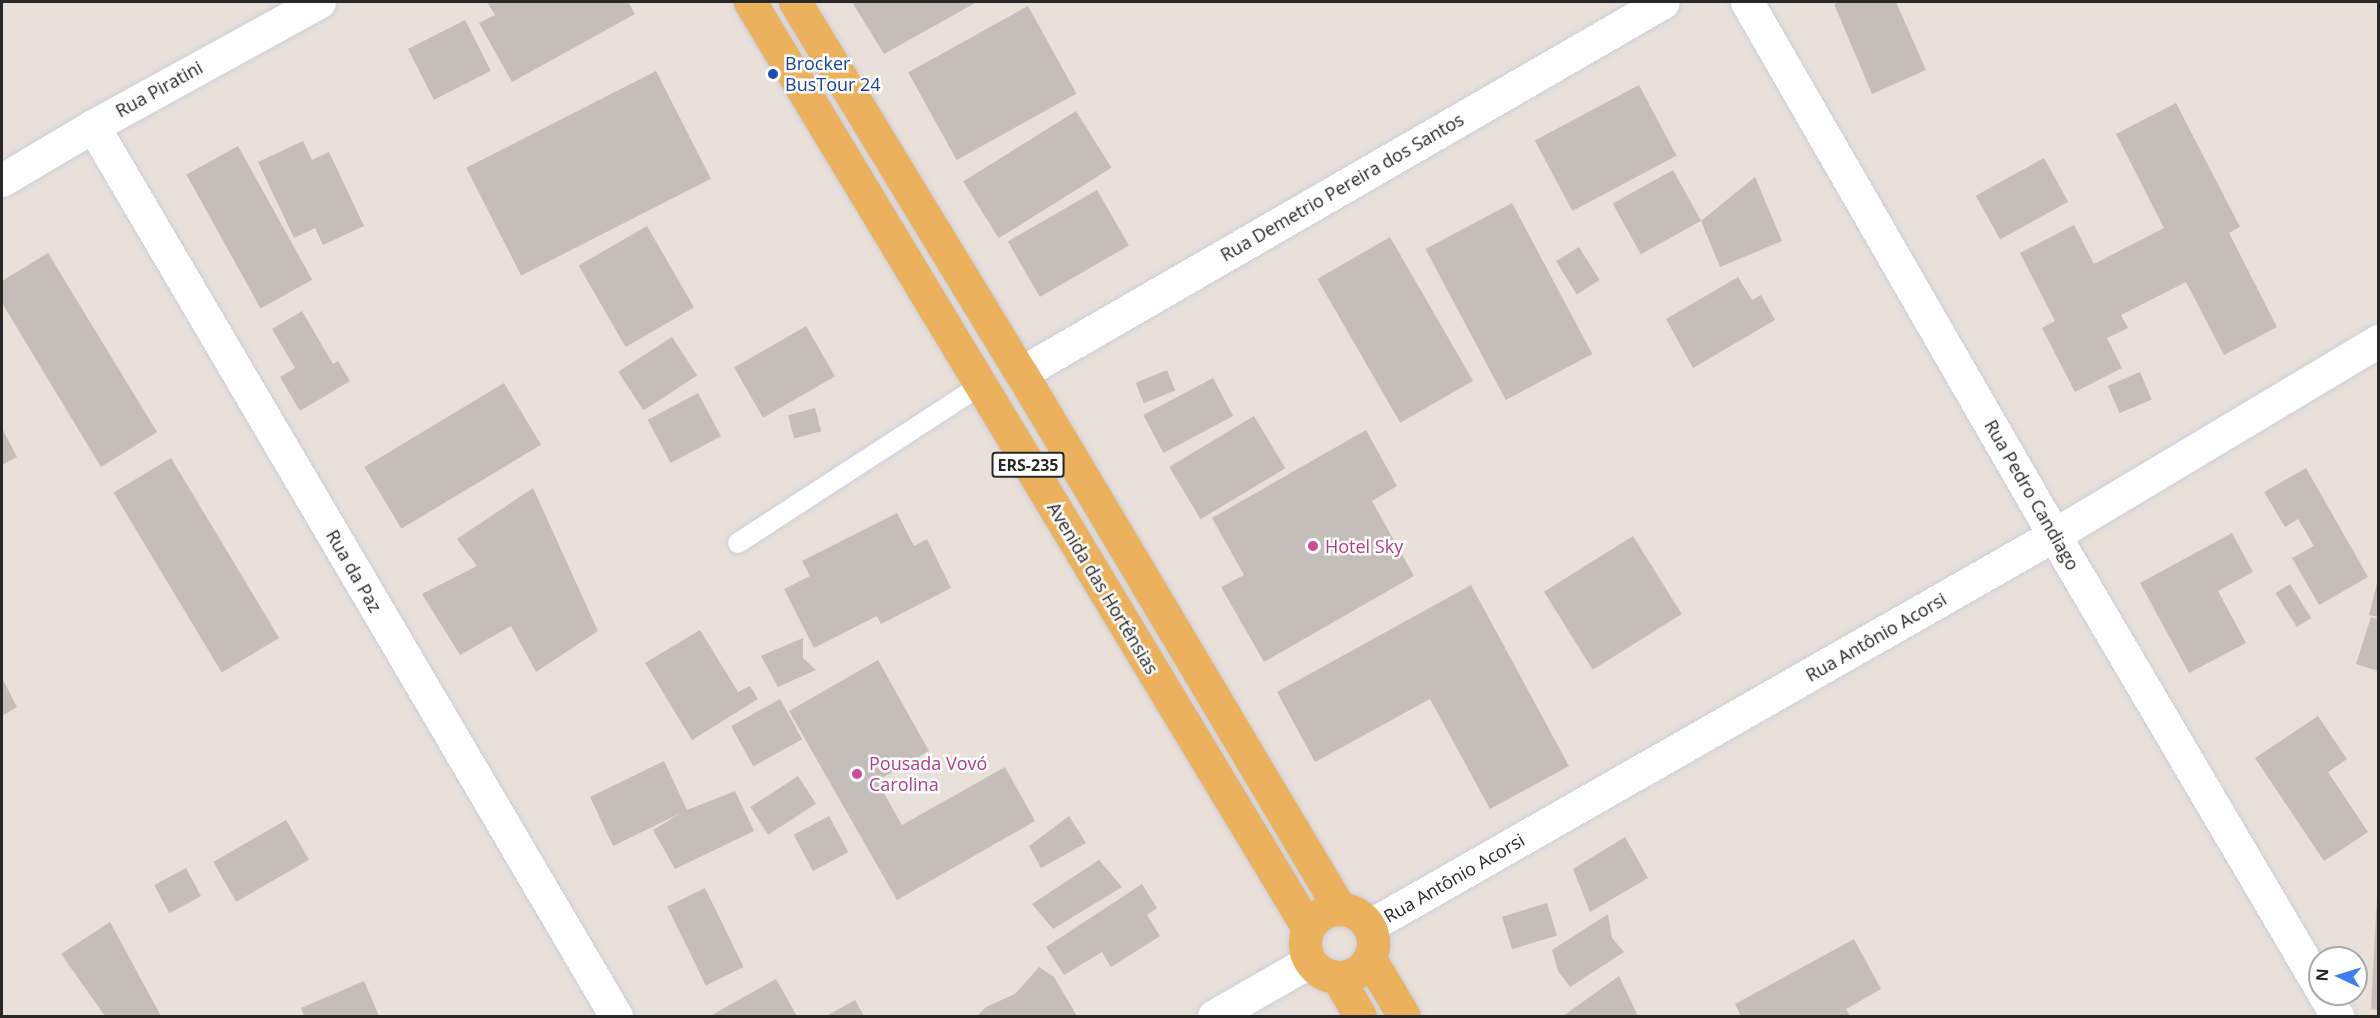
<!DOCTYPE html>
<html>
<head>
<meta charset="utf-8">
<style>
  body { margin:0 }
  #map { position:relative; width:2380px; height:1018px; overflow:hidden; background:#eae0da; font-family:"Open Sans",sans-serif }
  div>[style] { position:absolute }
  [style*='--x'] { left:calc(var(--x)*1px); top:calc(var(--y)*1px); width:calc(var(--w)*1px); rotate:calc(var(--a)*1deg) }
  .building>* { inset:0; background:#c5bdb9; transform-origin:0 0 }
  .roads { filter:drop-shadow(0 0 2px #c8cfda) drop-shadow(0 0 2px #c8cfda) }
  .service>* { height:20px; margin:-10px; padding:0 10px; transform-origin:10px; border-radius:10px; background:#fff }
  .minor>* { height:33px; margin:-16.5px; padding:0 16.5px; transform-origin:16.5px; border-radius:16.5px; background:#fff }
  .tertiary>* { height:33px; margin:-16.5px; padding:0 16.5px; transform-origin:16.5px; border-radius:16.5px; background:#fff }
  .primary>* { height:33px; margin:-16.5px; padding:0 16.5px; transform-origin:16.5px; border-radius:16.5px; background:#ecb15c }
  .primary>.ring { margin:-16.5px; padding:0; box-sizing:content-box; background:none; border:33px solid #ecb15c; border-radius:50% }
  .dots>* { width:16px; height:16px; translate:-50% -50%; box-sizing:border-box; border:3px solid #fff; border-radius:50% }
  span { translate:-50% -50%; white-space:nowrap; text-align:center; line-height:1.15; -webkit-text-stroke:5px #fff; paint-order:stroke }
  .shield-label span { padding:2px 4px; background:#fff; border:2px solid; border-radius:4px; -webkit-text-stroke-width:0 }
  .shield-label { font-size:16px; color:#282828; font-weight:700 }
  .transit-label { font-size:18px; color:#164399 }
  .left { translate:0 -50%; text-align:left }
  .street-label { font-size:18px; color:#282828 }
  .hotel-label { font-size:18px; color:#b23c85 }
  .frame { position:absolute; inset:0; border:3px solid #282828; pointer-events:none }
  .north { position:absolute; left:2308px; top:946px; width:60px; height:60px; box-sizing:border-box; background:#fff; border:2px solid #a9a9a9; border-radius:50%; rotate:274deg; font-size:16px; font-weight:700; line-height:24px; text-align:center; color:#282828 }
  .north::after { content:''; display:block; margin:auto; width:21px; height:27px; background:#3c7ff5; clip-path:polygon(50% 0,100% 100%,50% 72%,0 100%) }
</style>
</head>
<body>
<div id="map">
  <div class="building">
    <div style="clip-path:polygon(487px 2px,628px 2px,635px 14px,512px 82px,479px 23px,495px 15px)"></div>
    <div style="clip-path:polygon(852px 2px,977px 2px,884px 54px)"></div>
    <div style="clip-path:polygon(1840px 2px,1896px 2px,1926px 70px,1872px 94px,1834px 4px)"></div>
    <div style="left:1028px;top:6px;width:100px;height:137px;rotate:61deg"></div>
    <div style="left:465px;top:20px;width:57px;height:64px;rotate:63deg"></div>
    <div style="left:656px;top:71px;width:121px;height:213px;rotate:63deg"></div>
    <div style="left:1639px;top:85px;width:80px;height:118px;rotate:62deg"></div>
    <div style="clip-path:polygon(2176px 103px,2240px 227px,2229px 233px,2277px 327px,2224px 355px,2186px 282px,2121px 315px,2128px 328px,2107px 338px,2122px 368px,2075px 392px,2042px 328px,2055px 321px,2020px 253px,2074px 225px,2094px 264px,2164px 228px,2116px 134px)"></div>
    <div style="left:1076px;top:111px;width:67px;height:133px;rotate:58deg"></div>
    <div style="clip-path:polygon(303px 141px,312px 160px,329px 152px,364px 226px,323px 245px,315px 228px,294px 238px,258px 162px)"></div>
    <div style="left:238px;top:146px;width:153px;height:59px;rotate:61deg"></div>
    <div style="left:2044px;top:158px;width:50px;height:78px;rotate:61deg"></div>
    <div style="left:1673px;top:170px;width:58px;height:69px;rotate:61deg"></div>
    <div style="clip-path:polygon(1755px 177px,1782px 241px,1720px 267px,1701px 221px)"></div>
    <div style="left:1097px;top:190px;width:64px;height:103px;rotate:60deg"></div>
    <div style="left:1512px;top:203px;width:171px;height:98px;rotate:62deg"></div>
    <div style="left:647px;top:226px;width:94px;height:79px;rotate:60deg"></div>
    <div style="left:1390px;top:237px;width:166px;height:84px;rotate:60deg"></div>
    <div style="left:1579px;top:247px;width:39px;height:27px;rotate:58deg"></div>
    <div style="clip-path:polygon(48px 253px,157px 432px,101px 467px,2px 303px,2px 281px)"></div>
    <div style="clip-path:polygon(1738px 277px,1752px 300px,1761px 295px,1775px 320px,1693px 368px,1666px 319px)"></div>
    <div style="clip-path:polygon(302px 311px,333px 364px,338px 361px,350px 381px,300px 411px,280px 377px,295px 368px,272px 329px)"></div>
    <div style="left:806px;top:326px;width:58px;height:83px;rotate:60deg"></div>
    <div style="left:672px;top:337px;width:46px;height:64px;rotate:57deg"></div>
    <div style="left:1167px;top:370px;width:22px;height:34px;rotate:68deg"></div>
    <div style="left:2140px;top:372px;width:30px;height:35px;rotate:67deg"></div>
    <div style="left:1213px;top:378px;width:43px;height:79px;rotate:62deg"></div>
    <div style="left:504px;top:383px;width:72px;height:163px;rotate:59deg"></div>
    <div style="left:698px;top:393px;width:49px;height:57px;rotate:62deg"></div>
    <div style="left:815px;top:408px;width:24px;height:28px;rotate:75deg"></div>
    <div style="left:1254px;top:416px;width:61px;height:99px;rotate:59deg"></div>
    <div style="clip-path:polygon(2px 428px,17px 457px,2px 465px)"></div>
    <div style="clip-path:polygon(1366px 430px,1397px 486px,1372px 501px,1414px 576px,1264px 662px,1221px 587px,1244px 575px,1212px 518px)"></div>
    <div style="left:171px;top:458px;width:210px;height:67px;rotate:59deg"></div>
    <div style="clip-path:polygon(2306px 468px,2368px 577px,2319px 605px,2292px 558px,2314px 546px,2298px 519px,2285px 527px,2264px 492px)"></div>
    <div style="clip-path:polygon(533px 488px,598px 631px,536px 672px,511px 626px,460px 655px,422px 594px,477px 566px,457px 539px)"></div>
    <div style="clip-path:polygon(897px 513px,914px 546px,927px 539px,951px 588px,881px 624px,877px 616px,814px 648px,784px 589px,810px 576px,802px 561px)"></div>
    <div style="clip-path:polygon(2232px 533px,2253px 572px,2218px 591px,2246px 643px,2189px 673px,2140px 583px)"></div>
    <div style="left:1633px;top:536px;width:92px;height:105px;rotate:58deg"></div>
    <div style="clip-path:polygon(2378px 579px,2378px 617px,2369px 615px)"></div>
    <div style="left:2290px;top:584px;width:40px;height:17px;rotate:58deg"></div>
    <div style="clip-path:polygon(1471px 585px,1569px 766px,1490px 809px,1430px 699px,1315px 762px,1277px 692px)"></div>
    <div style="clip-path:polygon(2371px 617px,2378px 619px,2378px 671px,2356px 664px)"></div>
    <div style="clip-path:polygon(700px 630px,738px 692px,750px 686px,758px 699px,692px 740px,645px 663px)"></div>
    <div style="clip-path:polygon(803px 638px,803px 658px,816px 670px,778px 687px,761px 656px)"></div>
    <div style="clip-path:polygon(878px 660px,929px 751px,877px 781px,902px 825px,1005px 767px,1035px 821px,897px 900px,789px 711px)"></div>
    <div style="clip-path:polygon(2px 678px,17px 707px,2px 716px)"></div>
    <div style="left:780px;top:699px;width:46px;height:56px;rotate:61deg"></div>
    <div style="clip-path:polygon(2318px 716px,2347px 759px,2328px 772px,2368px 832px,2324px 861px,2255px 758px)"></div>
    <div style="clip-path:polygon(664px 761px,687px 810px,735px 791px,754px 831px,675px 869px,653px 830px,681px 813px,613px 846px,590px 797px)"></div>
    <div style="left:798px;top:776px;width:33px;height:57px;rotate:57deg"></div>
    <div style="left:829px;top:816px;width:41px;height:40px;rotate:62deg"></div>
    <div style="clip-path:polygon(1069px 816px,1086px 843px,1041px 868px,1029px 846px)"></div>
    <div style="left:286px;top:820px;width:46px;height:84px;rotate:60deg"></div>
    <div style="clip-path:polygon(1625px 837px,1648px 878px,1590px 912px,1573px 869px)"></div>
    <div style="clip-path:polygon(1099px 860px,1122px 887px,1053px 929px,1032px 904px)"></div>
    <div style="left:186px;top:868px;width:32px;height:36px;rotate:62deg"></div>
    <div style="clip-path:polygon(1142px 884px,1157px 908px,1147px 915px,1160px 936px,1111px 967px,1102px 952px,1064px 975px,1046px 947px)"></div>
    <div style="left:705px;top:888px;width:88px;height:42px;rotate:64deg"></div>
    <div style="clip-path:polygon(2377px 896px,2378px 896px,2378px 1010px,2371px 1009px)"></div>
    <div style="left:1547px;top:903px;width:34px;height:47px;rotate:73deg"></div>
    <div style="clip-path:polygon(1608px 914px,1612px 938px,1624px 952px,1570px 987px,1558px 971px,1552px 950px)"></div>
    <div style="clip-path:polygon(110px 922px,161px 1016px,105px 1016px,61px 954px)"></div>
    <div style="clip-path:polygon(1854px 939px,1881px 989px,1846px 1009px,1850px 1016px,1741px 1016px,1735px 1004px)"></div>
    <div style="clip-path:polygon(1039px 967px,1054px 977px,1077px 1016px,977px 1016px,986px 1007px,1015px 994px)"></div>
    <div style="clip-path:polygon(1619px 976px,1638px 1016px,1563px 1016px)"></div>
    <div style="clip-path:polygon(776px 979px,797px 1016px,710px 1016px)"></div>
    <div style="clip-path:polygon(364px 981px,379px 1016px,304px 1016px,301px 1008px)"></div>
    <div style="clip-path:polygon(855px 1000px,864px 1016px,826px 1016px)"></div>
  </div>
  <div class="roads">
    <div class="service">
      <div style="--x:738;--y:543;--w:288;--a:-33"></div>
    </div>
    <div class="minor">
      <div style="--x:1747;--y:2;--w:615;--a:60.06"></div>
      <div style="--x:2054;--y:535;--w:524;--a:59.52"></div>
      <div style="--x:93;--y:126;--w:1032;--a:59.56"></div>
      <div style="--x:2;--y:180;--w:106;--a:-30.7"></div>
      <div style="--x:93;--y:126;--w:258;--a:-28.8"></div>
      <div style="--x:1021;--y:373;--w:741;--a:-30.02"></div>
      <div style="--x:2324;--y:994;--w:26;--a:59"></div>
      <div style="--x:1214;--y:1016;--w:111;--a:-29.8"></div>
    </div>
    <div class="tertiary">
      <div style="--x:1369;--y:926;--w:789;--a:-29.72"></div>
      <div style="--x:2054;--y:535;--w:378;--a:-30.9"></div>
    </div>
    <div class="primary">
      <div style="--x:750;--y:2;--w:1081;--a:58.93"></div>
      <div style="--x:795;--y:2;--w:434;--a:58.7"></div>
      <div style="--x:1021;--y:373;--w:624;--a:59.24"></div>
      <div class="ring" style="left:1305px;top:909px;width:35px;height:35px"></div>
      <div style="--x:1370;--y:959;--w:66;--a:59.2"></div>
      <div style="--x:1338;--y:978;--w:44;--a:59.9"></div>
    </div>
  </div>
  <div class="dots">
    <div style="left:773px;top:74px;background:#1a4fb4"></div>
    <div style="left:1313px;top:546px;background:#d1479c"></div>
    <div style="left:857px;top:774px;background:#d1479c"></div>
  </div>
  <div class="shield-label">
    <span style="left:1028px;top:465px">ERS-235</span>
  </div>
  <div class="transit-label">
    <span class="left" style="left:785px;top:74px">Brocker<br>BusTour 24</span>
  </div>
  <div class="street-label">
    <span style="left:159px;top:89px;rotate:-29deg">Rua Piratini</span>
    <span style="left:1342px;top:187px;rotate:-30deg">Rua Demetrio Pereira dos Santos</span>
    <span style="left:2032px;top:495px;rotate:60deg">Rua Pedro Candiago</span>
    <span style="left:354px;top:571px;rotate:60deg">Rua da Paz</span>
    <span style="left:1103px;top:588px;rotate:59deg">Avenida das Hortênsias</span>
    <span style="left:1876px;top:637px;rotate:-30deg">Rua Antônio Acorsi</span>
    <span style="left:1454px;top:878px;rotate:-30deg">Rua Antônio Acorsi</span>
  </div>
  <div class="hotel-label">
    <span class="left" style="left:1325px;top:546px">Hotel Sky</span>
    <span class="left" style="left:869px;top:774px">Pousada Vovó<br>Carolina</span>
  </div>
  <div class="frame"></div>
  <div class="north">N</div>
</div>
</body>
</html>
